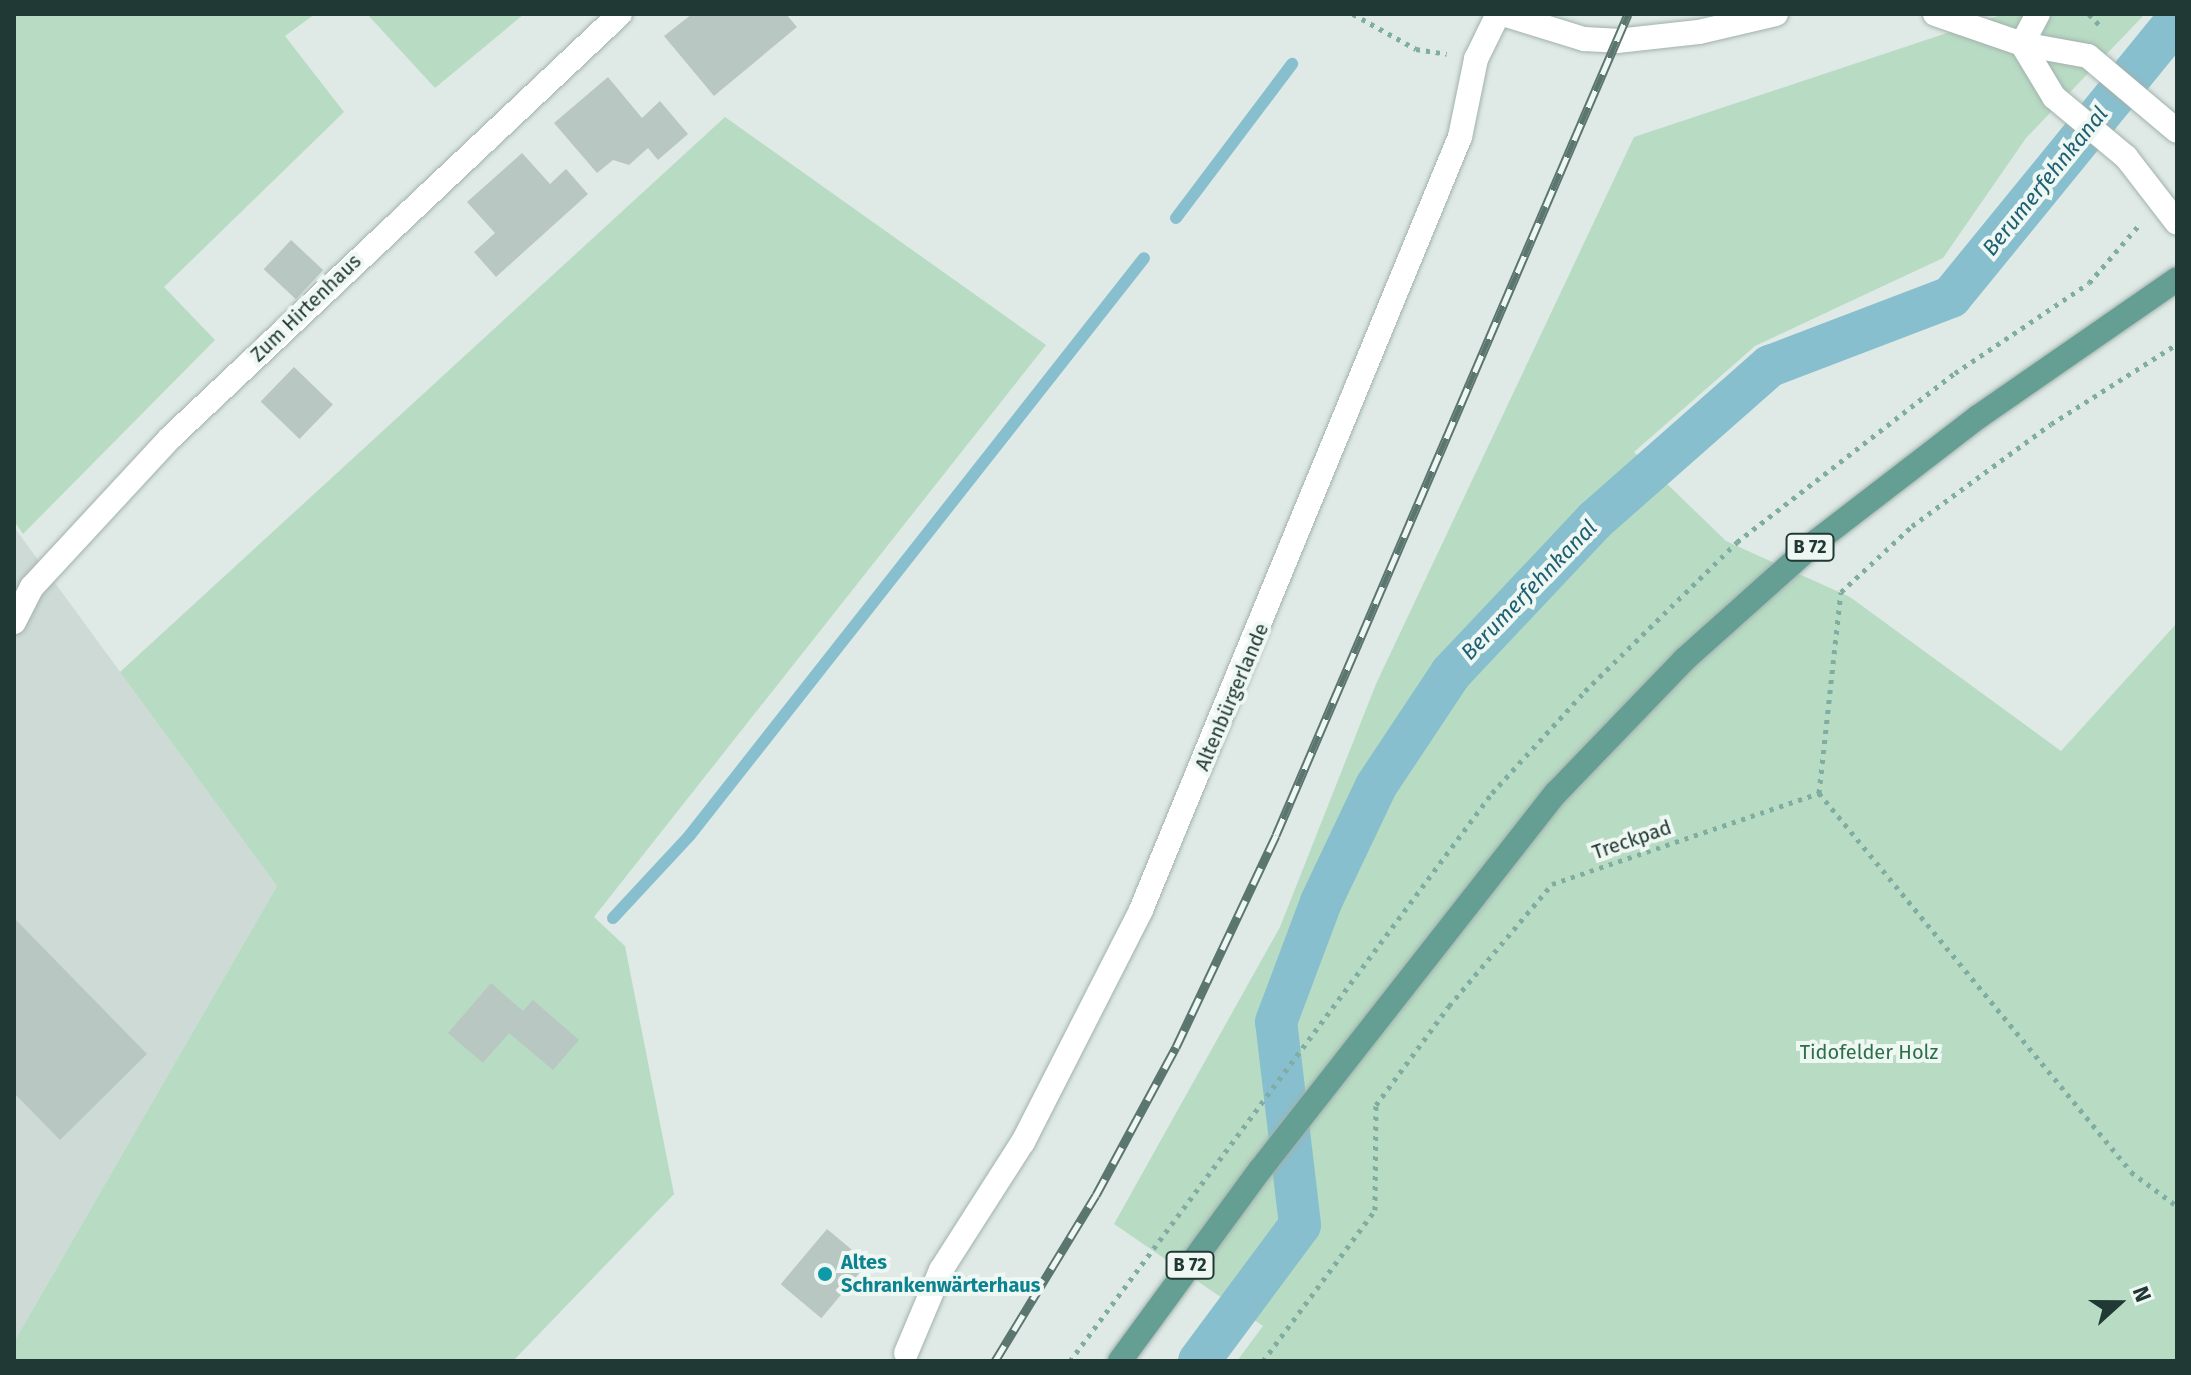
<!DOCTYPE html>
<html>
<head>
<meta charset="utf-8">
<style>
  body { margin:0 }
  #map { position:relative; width:2191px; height:1375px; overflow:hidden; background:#dfeae6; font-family:"Fira Sans",sans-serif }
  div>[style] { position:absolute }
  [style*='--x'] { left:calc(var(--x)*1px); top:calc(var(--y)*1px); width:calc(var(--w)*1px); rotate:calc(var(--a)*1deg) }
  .built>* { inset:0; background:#cddad5 }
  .green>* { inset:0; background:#b8dbc3 }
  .stream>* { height:12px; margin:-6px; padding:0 6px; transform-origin:6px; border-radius:6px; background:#88bfce }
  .canal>* { height:42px; margin:-21px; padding:0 21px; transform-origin:21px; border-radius:21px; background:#88bfce }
  .building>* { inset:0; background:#b8c7c2; transform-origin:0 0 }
  .path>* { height:5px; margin-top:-2.5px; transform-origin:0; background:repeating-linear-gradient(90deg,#80ada1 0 4px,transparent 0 10px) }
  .roads { filter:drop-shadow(0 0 2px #a2b1ad) drop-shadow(0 0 2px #a2b1ad) }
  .street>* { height:24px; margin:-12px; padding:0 12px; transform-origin:12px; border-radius:12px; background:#fff }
  .secondary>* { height:24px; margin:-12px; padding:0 12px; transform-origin:12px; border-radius:12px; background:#fff }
  .primary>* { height:24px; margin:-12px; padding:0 12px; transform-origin:12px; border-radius:12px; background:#659e93 }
  .rail>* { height:9px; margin-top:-4.5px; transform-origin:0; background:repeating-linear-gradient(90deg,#eff7f3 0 18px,#5b756f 0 36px); box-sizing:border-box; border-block:2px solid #5b756f }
  .dots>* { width:22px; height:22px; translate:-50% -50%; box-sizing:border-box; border:4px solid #eff7f3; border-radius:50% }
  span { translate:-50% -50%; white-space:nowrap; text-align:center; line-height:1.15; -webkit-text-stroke:8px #eff7f3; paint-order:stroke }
  .shield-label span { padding:2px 6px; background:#eff7f3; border:2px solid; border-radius:6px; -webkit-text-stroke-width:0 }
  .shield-label { font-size:18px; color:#213934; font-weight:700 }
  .street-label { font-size:20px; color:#213934 }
  .park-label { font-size:20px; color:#2c6f4a }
  .culture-label { font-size:20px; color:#0d838f; font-weight:700 }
  .left { translate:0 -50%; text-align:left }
  .water-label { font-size:22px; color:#1d6073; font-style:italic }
  .frame { position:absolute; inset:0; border:16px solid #213934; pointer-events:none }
  .north { position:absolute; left:2079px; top:1263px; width:80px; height:80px; -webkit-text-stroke:6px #eff7f3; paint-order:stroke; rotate:69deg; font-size:22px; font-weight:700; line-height:32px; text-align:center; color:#213934 }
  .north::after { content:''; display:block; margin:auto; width:28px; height:36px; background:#213934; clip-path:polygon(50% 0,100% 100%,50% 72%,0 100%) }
</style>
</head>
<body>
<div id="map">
  <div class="built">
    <div style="clip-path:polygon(14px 527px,277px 886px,14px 1342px)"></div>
  </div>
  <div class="green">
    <div style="clip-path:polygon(14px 14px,315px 14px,285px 36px,344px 112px,164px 287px,215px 340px,23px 534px,14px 521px)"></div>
    <div style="clip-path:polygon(367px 14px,524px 14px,435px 88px)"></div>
    <div style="clip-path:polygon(2004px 14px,2145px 14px,2026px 138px,1943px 258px,1755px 346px,1634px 452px,1726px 541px,1850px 597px,2061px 751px,2177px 623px,2177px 1361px,1237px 1361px,1263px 1326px,1114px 1224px,1280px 927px,1376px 684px,1634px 137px)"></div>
    <div style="clip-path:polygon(725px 117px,1046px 345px,594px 917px,625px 946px,674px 1194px,513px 1361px,14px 1361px,14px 1342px,277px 886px,120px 672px)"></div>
  </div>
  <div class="stream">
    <div style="--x:1176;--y:218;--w:193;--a:-53"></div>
    <div style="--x:613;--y:918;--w:113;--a:-47.1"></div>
    <div style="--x:690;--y:835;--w:734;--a:-51.8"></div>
  </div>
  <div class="canal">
    <div style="--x:1199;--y:1361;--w:169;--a:-53.4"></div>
    <div style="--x:1300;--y:1225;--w:204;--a:-96.7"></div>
    <div style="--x:1276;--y:1022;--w:128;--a:-69.4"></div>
    <div style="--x:1321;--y:902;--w:128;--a:-64.6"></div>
    <div style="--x:1376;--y:786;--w:136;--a:-56.4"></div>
    <div style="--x:1451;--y:673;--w:209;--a:-46.7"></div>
    <div style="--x:1594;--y:521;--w:235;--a:-41.4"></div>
    <div style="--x:1770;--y:366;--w:194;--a:-20.9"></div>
    <div style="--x:1951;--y:297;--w:357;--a:-50.8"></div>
  </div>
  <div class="building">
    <div style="clip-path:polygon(692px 14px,786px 14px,797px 27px,714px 96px,664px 36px)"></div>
    <div style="clip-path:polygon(608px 77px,642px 118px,660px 101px,688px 134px,658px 160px,648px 148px,629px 165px,613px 160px,597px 173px,554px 123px)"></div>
    <div style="clip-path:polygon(522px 153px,550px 184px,566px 169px,588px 194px,496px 277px,474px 252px,495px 233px,467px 202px)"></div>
    <div style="left:291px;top:240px;width:44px;height:40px;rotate:43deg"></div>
    <div style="left:294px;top:367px;width:54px;height:48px;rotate:44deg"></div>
    <div style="clip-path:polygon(14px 918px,147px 1054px,60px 1140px,14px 1093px)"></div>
    <div style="clip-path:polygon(491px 983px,523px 1011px,533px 1000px,579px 1040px,553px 1070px,509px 1033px,483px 1063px,448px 1033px)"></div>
    <div style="left:827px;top:1229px;width:53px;height:72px;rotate:40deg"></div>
  </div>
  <div class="path">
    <div style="--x:1353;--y:14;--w:72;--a:29.1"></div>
    <div style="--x:1416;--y:49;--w:31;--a:9"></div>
    <div style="--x:2089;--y:14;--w:18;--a:47"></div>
    <div style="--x:1819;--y:793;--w:202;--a:-83.8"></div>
    <div style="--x:1841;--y:592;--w:97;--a:-42.9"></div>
    <div style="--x:1912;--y:526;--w:172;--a:-36.3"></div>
    <div style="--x:2051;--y:424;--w:149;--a:-32.4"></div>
    <div style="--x:1819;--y:793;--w:491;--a:50.5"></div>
    <div style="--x:2131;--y:1172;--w:57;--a:36.5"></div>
    <div style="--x:1070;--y:1361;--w:708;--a:-53.39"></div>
    <div style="--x:1492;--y:793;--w:138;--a:-47.6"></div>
    <div style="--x:1585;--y:691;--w:213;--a:-44.4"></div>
    <div style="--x:1737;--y:542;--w:276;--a:-37.8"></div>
    <div style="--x:1955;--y:373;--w:161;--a:-33.9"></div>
    <div style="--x:2089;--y:283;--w:78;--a:-49.2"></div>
    <div style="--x:1263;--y:1361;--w:188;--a:-53.4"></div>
    <div style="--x:1375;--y:1210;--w:105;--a:-89.5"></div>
    <div style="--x:1376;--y:1105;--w:123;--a:-53.6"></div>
    <div style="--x:1449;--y:1006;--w:160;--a:-49.8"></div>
    <div style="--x:1552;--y:884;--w:282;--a:-18.8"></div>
  </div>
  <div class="roads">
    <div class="street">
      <div style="--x:2022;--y:44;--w:34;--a:-62"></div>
      <div style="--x:14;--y:622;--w:39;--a:-63"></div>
      <div style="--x:32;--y:587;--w:203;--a:-47.2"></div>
      <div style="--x:170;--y:438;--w:618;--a:-43.3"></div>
      <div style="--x:906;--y:1353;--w:90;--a:-67.1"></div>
      <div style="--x:941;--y:1270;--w:152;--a:-57.4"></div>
      <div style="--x:1023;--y:1142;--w:260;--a:-63"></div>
      <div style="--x:1141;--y:910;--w:836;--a:-67.58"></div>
      <div style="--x:1460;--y:137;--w:80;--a:-78.4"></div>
      <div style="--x:1476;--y:59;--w:50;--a:-63.9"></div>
    </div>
    <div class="secondary">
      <div style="--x:1503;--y:14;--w:85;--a:17.2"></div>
      <div style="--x:1584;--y:39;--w:33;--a:3"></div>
      <div style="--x:1617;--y:41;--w:82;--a:-6.3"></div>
      <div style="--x:1699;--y:32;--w:79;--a:-13.2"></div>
      <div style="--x:1935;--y:14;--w:92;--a:19"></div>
      <div style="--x:2022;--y:44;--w:67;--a:10.3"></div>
      <div style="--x:2088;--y:56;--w:116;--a:40.1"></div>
      <div style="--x:2022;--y:44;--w:62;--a:58.9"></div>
      <div style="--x:2054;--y:97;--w:94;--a:39.8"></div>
      <div style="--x:2126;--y:157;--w:83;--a:52.3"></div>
    </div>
    <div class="primary">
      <div style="--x:1120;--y:1361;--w:237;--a:-53.8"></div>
      <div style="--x:1260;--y:1170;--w:479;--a:-51.9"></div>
      <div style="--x:1556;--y:793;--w:186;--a:-46.1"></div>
      <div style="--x:1685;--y:659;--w:177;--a:-41.8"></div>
      <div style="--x:1817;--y:541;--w:203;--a:-37.6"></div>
      <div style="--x:1978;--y:417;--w:242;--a:-34.7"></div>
    </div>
  </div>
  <div class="rail">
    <div style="--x:995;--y:1361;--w:194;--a:-58.7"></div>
    <div style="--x:1096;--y:1195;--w:168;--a:-61.6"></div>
    <div style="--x:1176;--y:1047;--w:234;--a:-64.7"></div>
    <div style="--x:1276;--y:835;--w:893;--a:-66.79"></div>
  </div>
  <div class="dots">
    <div style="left:825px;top:1274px;background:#0f9aa8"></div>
  </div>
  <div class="shield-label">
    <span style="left:1810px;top:547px">B 72</span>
    <span style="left:1190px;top:1265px">B 72</span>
  </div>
  <div class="street-label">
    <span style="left:306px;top:308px;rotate:-44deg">Zum Hirtenhaus</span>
    <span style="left:1232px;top:697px;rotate:-67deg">Altenbürgerlande</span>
    <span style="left:1632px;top:840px;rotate:-19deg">Treckpad</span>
  </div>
  <div class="park-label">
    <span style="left:1869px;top:1052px">Tidofelder Holz</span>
  </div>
  <div class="culture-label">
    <span class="left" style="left:841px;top:1274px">Altes<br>Schrankenwärterhaus</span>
  </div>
  <div class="water-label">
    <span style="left:2045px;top:181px;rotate:-51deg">Berumerfehnkanal</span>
    <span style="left:1529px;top:590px;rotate:-46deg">Berumerfehnkanal</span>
  </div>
  <div class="frame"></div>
  <div class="north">N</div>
</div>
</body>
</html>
